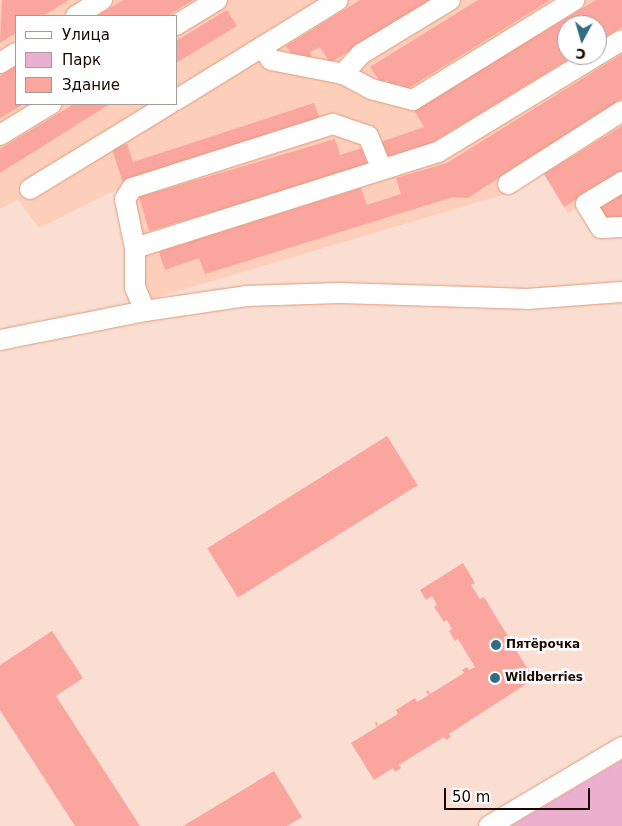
<!DOCTYPE html>
<html>
<head>
<meta charset="utf-8">
<style>
  body { margin:0 }
  #map { position:relative; width:622px; height:826px; overflow:hidden; background:#faded1; font-family:"DejaVu Sans",sans-serif }
  div>[style] { position:absolute }
  [style*='--x'] { left:calc(var(--x)*1px); top:calc(var(--y)*1px); width:calc(var(--w)*1px); rotate:calc(var(--a)*1deg) }
  .built>* { inset:0; background:#fdcfba }
  .green>* { inset:0; background:#ebb0d0 }
  .building>* { inset:0; background:#faa59d; transform-origin:0 0 }
  .roads { filter:drop-shadow(0 0 1px #dd9c7e) drop-shadow(0 0 1px #dd9c7e) }
  .minor>* { height:20px; margin:-10px; padding:0 10px; transform-origin:10px; border-radius:10px; background:#fff }
  .dots>* { width:14px; height:14px; translate:-50% -50%; box-sizing:border-box; border:2px solid #fff; border-radius:50% }
  span { translate:-50% -50%; white-space:nowrap; text-align:center; line-height:1.15; -webkit-text-stroke:5px #fff; paint-order:stroke }
  .poi-label { font-size:12px; color:#1b0500; font-weight:700 }
  .left { translate:0 -50%; text-align:left }
  .legend { position:absolute; left:15px; top:15px; width:162px; height:90px; box-sizing:border-box; background:#fff; border:1px solid #a49b99; margin:0; padding:6px 9px; list-style:none; font-size:15px; color:#1b0500 }
  .legend li { display:flex; align-items:center; gap:10px; height:25px }
  .legend b { width:25px; border:1px solid #a49b99 }
  .north { position:absolute; left:557px; top:15px; width:50px; height:50px; box-sizing:border-box; background:#fff; border:1px solid #a49b99; border-radius:50%; rotate:186deg; font-size:14px; font-weight:700; line-height:20px; text-align:center; color:#1b0500 }
  .north::after { content:''; display:block; margin:auto; width:18px; height:22px; background:#306d84; clip-path:polygon(50% 0,100% 100%,50% 72%,0 100%) }
  .scale { position:absolute; left:444px; top:788px; width:146px; height:22px; box-sizing:border-box; border:2px solid #1b0500; border-top:0; padding-left:6px; font-size:15px; line-height:18px; white-space:nowrap; color:#1b0500; -webkit-text-stroke:4px #fff; paint-order:stroke }
</style>
</head>
<body>
<div id="map">
  <div class="built">
    <div style="clip-path:polygon(evenodd,0 0,622px 0,622px 235px,597px 236px,577px 208px,568px 214px,544px 174px,516px 191px,151px 299px,116px 190px,39px 228px,18px 200px,0 209px,0 0,16px 16px,176px 16px,176px 104px,16px 104px,16px 16px,0 0,567px 25px,597px 25px,597px 55px,567px 55px,567px 25px)"></div>
  </div>
  <div class="green">
    <div style="clip-path:polygon(622px 760px,622px 826px,511px 826px)"></div>
  </div>
  <div class="building">
    <div style="clip-path:polygon(2px 0,69px 0,43px 16px,16px 16px,16px 33px,0 43px)"></div>
    <div style="clip-path:polygon(123px 0,193px 0,167px 16px,97px 16px)"></div>
    <div style="clip-path:polygon(360px 0,431px 0,330px 63px,320px 47px,310px 52px,312px 57px,298px 64px,286px 46px)"></div>
    <div style="clip-path:polygon(478px 0,550px 0,404px 91px,399px 84px,392px 88px,387px 80px,381px 83px,370px 67px)"></div>
    <div style="clip-path:polygon(596px 0,622px 0,622px 27px,597px 42px,597px 25px,567px 25px,567px 55px,576px 55px,433px 142px,388px 160px,381px 142px,424px 127px,414px 110px)"></div>
    <div style="clip-path:polygon(227px 10px,237px 26px,176px 63px,176px 41px)"></div>
    <div style="clip-path:polygon(622px 54px,622px 99px,556px 141px,558px 145px,537px 157px,535px 154px,468px 198px,453px 197px,205px 274px,199px 258px,165px 270px,159px 252px,195px 240px,361px 188px,367px 205px,401px 194px,396px 178px,447px 163px)"></div>
    <div style="clip-path:polygon(16px 66px,16px 104px,24px 104px,0 118px,0 76px)"></div>
    <div style="clip-path:polygon(314px 103px,320px 119px,123px 183px,112px 149px,127px 144px,133px 162px)"></div>
    <div style="clip-path:polygon(74px 104px,110px 104px,0 173px,0 149px)"></div>
    <div style="clip-path:polygon(622px 126px,622px 171px,564px 207px,544px 174px)"></div>
    <div style="clip-path:polygon(335px 139px,340px 155px,362px 148px,368px 166px,149px 231px,139px 197px)"></div>
    <div style="clip-path:polygon(622px 192px,622px 217px,610px 224px,599px 207px)"></div>
    <div style="left:387px;top:436px;width:58px;height:212px;rotate:58deg"></div>
    <div style="clip-path:polygon(463px 563px,475px 583px,471px 585px,480px 599px,484px 597px,512px 643px,515px 640px,517px 643px,512px 644px,534px 679px,449px 734px,451px 737px,446px 740px,444px 737px,399px 765px,401px 768px,395px 772px,393px 768px,374px 780px,351px 743px,377px 727px,375px 723px,377px 722px,378px 726px,398px 714px,396px 710px,415px 698px,417px 702px,429px 695px,426px 692px,428px 690px,430px 694px,464px 673px,462px 670px,467px 667px,469px 670px,475px 667px,458px 639px,455px 641px,449px 631px,452px 629px,447px 620px,444px 622px,434px 607px,437px 605px,432px 596px,426px 600px,420px 590px)"></div>
    <div style="clip-path:polygon(52px 631px,83px 678px,56px 696px,140px 826px,75px 826px,0 710px,0 665px)"></div>
    <div style="clip-path:polygon(274px 771px,302px 817px,287px 826px,183px 826px)"></div>
  </div>
  <div class="roads">
    <div class="minor">
      <div style="--x:450;--y:0;--w:104;--a:148.8"></div>
      <div style="--x:361;--y:54;--w:27;--a:132"></div>
      <div style="--x:343;--y:74;--w:32;--a:28"></div>
      <div style="--x:371;--y:89;--w:43;--a:14.7"></div>
      <div style="--x:413;--y:100;--w:190;--a:-31.8"></div>
      <div style="--x:76;--y:16;--w:31;--a:-32"></div>
      <div style="--x:176;--y:25;--w:48;--a:-31.4"></div>
      <div style="--x:262;--y:47;--w:16;--a:55"></div>
      <div style="--x:271;--y:60;--w:73;--a:11"></div>
      <div style="--x:0;--y:63;--w:19;--a:-32"></div>
      <div style="--x:176;--y:100;--w:190;--a:-31.7"></div>
      <div style="--x:0;--y:135;--w:60;--a:-31.3"></div>
      <div style="--x:622;--y:182;--w:42;--a:148.6"></div>
      <div style="--x:586;--y:204;--w:28;--a:58"></div>
      <div style="--x:601;--y:228;--w:21;--a:-3"></div>
      <div style="--x:508;--y:184;--w:135;--a:-32.6"></div>
      <div style="--x:30;--y:189;--w:163;--a:-31.4"></div>
      <div style="--x:135;--y:248;--w:50;--a:-101.5"></div>
      <div style="--x:125;--y:199;--w:13;--a:-58"></div>
      <div style="--x:132;--y:188;--w:211;--a:-17.7"></div>
      <div style="--x:333;--y:124;--w:37;--a:19"></div>
      <div style="--x:368;--y:136;--w:36;--a:67"></div>
      <div style="--x:145;--y:311;--w:26;--a:-113"></div>
      <div style="--x:135;--y:287;--w:39;--a:-90"></div>
      <div style="--x:135;--y:248;--w:318;--a:-17.6"></div>
      <div style="--x:438;--y:152;--w:215;--a:-31.3"></div>
      <div style="--x:0;--y:340;--w:148;--a:-11.3"></div>
      <div style="--x:145;--y:311;--w:102;--a:-8.4"></div>
      <div style="--x:246;--y:296;--w:94;--a:-1.8"></div>
      <div style="--x:340;--y:293;--w:187;--a:1.8"></div>
      <div style="--x:527;--y:299;--w:95;--a:-4.2"></div>
      <div style="--x:489;--y:826;--w:155;--a:-30.7"></div>
    </div>
  </div>
  <div class="dots">
    <div style="left:496px;top:645px;background:#306d84"></div>
    <div style="left:495px;top:678px;background:#306d84"></div>
  </div>
  <div class="poi-label">
    <span class="left" style="left:506px;top:645px">Пятёрочка</span>
    <span class="left" style="left:505px;top:678px">Wildberries</span>
  </div>
  <ul class="legend">
  <li><b style="height:6px;background:#fff"></b>Улица</li>
  <li><b style="height:14px;background:#ebb0d0"></b>Парк</li>
  <li><b style="height:14px;background:#faa59d"></b>Здание</li>
  </ul>
  <div class="north">С</div>
  <div class="scale">50 m</div>
</div>
</body>
</html>
